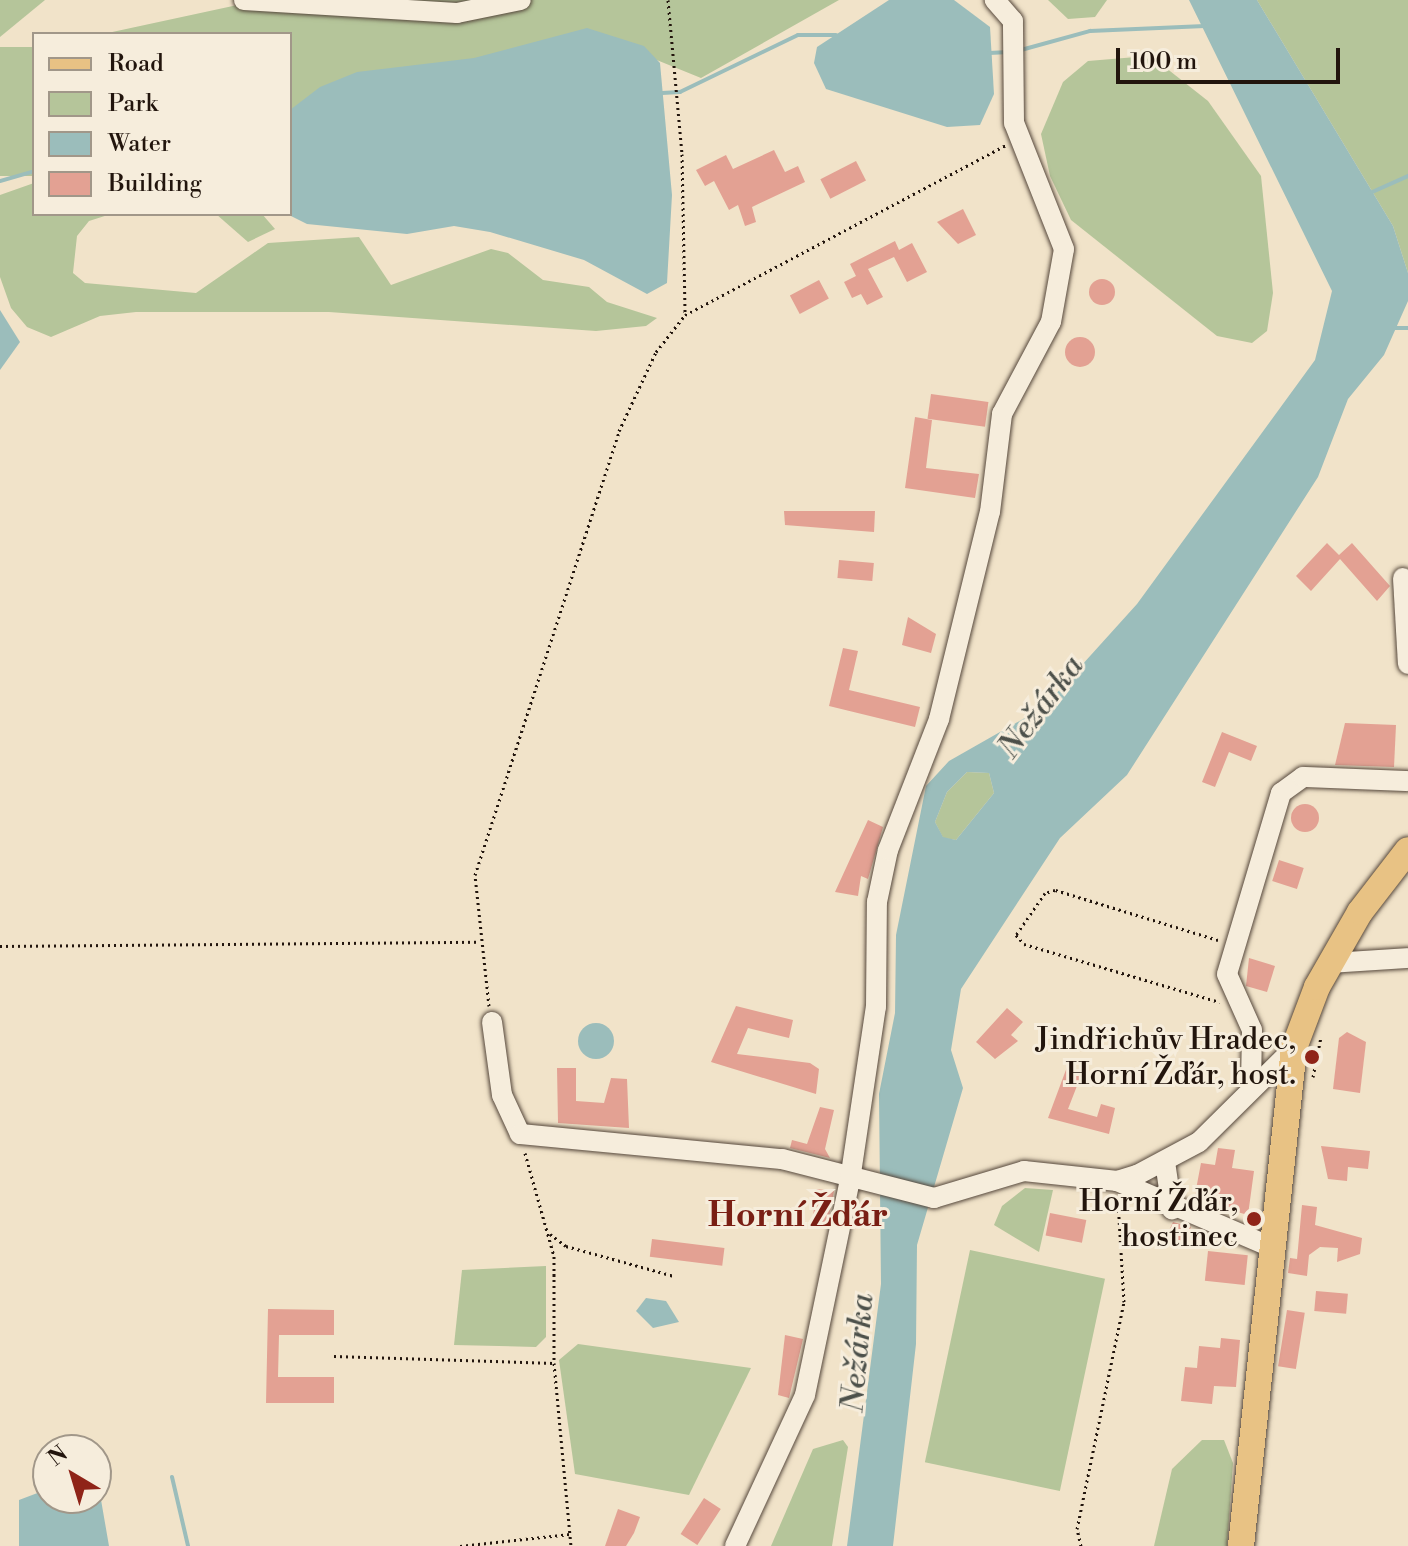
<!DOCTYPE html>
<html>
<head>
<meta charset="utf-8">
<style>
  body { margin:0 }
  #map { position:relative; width:1408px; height:1546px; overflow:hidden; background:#f1e3c9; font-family:"Libre Bodoni",serif }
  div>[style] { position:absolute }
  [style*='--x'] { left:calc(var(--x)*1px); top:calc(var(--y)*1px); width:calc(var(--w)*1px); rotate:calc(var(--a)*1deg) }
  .green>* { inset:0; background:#b5c59a; transform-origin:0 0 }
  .water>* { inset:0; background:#9bbdbb }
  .round { border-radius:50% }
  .stream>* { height:4px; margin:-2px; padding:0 2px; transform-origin:2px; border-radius:2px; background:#9bbdbb }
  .building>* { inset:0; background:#e3a193; transform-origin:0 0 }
  .path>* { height:3px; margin-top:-1.5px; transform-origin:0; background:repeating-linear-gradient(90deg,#22150d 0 2px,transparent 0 6px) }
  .roads { filter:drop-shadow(0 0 2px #56483c) drop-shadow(0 0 2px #56483c) }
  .minor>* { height:20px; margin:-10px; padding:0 10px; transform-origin:10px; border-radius:10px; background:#f6eddc }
  .major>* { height:26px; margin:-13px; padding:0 13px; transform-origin:13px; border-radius:13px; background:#e8c284 }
  .dots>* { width:22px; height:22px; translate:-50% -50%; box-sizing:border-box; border:4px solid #f6eddc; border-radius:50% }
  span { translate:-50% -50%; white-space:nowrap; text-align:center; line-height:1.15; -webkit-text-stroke:6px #f6eddc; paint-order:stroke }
  .poi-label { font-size:30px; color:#22150d }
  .right { translate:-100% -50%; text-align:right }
  .water-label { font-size:32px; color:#4c504a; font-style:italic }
  .quarter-label { font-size:34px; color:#7a1f14; font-weight:700 }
  .legend { position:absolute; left:32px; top:32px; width:260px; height:184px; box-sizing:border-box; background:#f6eddc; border:2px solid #a19789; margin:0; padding:10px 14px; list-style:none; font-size:24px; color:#22150d }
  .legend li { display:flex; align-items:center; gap:16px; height:40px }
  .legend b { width:40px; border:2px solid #a19789 }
  .north { position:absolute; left:32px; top:1434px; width:80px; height:80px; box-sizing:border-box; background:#f6eddc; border:2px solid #a19789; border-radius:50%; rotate:322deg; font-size:22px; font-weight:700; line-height:32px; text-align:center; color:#22150d }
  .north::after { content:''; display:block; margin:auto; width:28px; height:36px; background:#8f2418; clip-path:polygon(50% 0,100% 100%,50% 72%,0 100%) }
  .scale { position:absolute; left:1116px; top:48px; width:224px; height:36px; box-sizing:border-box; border:4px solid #22150d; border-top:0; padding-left:10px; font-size:24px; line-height:28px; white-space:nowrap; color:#22150d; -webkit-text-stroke:6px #f6eddc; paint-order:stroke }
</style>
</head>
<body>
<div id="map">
  <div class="green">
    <div style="clip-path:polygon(0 0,45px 0,0 37px)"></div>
    <div style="clip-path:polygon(261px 0,839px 0,701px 78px,605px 39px,290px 119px,290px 34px,103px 34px)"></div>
    <div style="clip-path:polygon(1048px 0,1107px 0,1095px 17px,1068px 19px)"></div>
    <div style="clip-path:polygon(1257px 0,1408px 0,1408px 273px,1393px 226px)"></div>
    <div style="left:34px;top:47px;width:129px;height:35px;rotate:90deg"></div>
    <div style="clip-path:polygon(1136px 57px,1156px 60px,1208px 101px,1261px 176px,1273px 293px,1267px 331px,1252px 343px,1217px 336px,1071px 220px,1050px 176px,1041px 134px,1063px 82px,1088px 61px)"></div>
    <div style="clip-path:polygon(34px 183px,34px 214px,111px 214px,89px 221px,77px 236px,73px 273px,85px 283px,196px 293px,268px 243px,359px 237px,391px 285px,491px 249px,508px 253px,543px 280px,589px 287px,607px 302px,657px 318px,646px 326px,596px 331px,329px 312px,136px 312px,100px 316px,51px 337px,27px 327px,11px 308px,0 277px,0 195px)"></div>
    <div style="clip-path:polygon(216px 214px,262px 214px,275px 229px,248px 242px)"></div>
    <div style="clip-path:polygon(967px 772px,989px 773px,994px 793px,956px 840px,943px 838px,935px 822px,947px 792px)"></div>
    <div style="clip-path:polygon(1025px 1188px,1053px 1190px,1039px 1252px,994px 1225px,1002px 1206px)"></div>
    <div style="left:970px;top:1250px;width:138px;height:217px;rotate:12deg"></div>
    <div style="clip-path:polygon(546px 1266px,546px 1337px,536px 1347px,454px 1345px,462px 1270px)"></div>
    <div style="clip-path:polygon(578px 1344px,751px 1368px,689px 1495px,575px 1474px,559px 1360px)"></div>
    <div style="clip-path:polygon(843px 1440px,848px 1447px,832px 1546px,771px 1546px,813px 1449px)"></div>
    <div style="clip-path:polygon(1202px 1440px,1224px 1440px,1233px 1463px,1227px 1546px,1154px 1546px,1172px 1469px)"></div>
  </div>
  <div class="water">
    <div style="clip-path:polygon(889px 0,954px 0,990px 27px,994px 94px,980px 125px,947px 127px,826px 89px,814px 63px,817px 47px)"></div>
    <div style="clip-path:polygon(evenodd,1189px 0,1257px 0,1393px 226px,1408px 273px,1408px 301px,1384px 355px,1348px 399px,1318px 477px,1127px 775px,1060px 838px,961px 989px,951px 1050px,963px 1088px,917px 1245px,916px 1344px,893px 1546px,847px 1546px,881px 1284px,879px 1094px,895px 1013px,896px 935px,926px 786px,949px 761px,1044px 707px,1137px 604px,1315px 360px,1332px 291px,1189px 0,967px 772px,989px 773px,994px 793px,956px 840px,943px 837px,935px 822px,947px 792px,967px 772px)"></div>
    <div style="clip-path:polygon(587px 28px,644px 46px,660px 63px,672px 195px,667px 283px,647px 294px,584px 260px,490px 232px,454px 226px,407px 234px,307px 224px,287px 214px,290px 110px,320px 87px,357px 72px,474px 58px)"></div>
    <div style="clip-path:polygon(0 310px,20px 342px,0 370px)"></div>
    <div class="round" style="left:578px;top:1023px;width:36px;height:36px"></div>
    <div style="clip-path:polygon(646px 1298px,666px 1301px,679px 1322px,653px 1328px,636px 1311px)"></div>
    <div style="clip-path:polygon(48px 1489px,48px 1498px,100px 1494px,109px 1546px,19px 1546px,19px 1500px)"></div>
  </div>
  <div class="stream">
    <div style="--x:1021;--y:50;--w:72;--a:-15.4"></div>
    <div style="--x:1090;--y:31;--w:115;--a:-2.5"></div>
    <div style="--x:989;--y:53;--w:20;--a:-3"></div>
    <div style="--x:662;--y:93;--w:18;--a:-3"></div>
    <div style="--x:680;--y:92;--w:131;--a:-25.8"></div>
    <div style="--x:798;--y:35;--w:38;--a:0"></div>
    <div style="--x:0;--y:181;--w:35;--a:-16"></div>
    <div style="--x:1370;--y:193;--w:42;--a:-24.1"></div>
    <div style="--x:1394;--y:328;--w:14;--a:0"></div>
    <div style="--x:172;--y:1477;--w:71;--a:76.9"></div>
  </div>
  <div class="building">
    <div style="clip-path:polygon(774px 150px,785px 172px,798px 166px,805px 182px,752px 207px,756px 222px,745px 226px,738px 205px,729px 210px,714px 181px,705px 186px,696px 170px,726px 155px,733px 169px)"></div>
    <div style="left:856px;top:161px;width:22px;height:40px;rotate:63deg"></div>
    <div style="clip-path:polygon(963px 209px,976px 235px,958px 244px,937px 222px)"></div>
    <div style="clip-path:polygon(895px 241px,899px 250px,912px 243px,927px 272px,907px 282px,894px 257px,868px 269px,883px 297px,867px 305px,861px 294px,852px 298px,844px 282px,856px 276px,850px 264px)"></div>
    <div class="round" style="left:1089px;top:279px;width:26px;height:26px"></div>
    <div style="left:819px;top:280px;width:21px;height:33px;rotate:62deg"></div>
    <div class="round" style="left:1065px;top:337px;width:30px;height:30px"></div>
    <div style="left:931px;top:394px;width:58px;height:25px;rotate:8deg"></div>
    <div style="clip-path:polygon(915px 417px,932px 420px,926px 468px,979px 474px,975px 498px,905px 488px)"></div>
    <div style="clip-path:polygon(784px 511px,875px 511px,874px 532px,785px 525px)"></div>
    <div style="clip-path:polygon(1327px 543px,1339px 555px,1352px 543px,1390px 586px,1377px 601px,1340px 559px,1311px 591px,1296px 576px)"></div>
    <div style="left:839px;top:560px;width:35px;height:18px;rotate:5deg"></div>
    <div style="clip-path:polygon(908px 617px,936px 634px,931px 653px,902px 645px)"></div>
    <div style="clip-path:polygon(843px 648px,858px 651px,849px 690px,920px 707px,915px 727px,829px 706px)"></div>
    <div style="clip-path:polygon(1345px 723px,1396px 725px,1394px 767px,1335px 765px)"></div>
    <div style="clip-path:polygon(1222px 732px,1257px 746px,1251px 761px,1229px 752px,1215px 787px,1202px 782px)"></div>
    <div class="round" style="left:1291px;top:804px;width:28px;height:28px"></div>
    <div style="clip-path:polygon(868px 820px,883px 827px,868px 879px,861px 876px,858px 896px,835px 892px)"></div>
    <div style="left:1279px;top:860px;width:26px;height:22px;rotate:18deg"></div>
    <div style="clip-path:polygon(1249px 958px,1275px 966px,1267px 992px,1246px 986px)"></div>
    <div style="clip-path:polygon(736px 1006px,793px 1020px,789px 1038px,748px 1028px,737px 1054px,810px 1063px,819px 1069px,816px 1094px,711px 1062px)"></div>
    <div style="clip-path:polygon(1007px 1008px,1023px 1022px,1011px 1035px,1018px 1041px,995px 1059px,976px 1042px)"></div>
    <div style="clip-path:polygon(1347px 1032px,1366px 1042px,1360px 1093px,1333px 1089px,1339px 1038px)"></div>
    <div style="left:1140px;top:1035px;width:11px;height:12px;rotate:10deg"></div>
    <div style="clip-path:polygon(1067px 1067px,1082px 1073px,1068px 1109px,1097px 1117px,1101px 1104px,1115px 1108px,1109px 1134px,1048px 1118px)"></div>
    <div style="clip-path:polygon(557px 1068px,576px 1068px,576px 1101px,604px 1103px,611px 1078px,627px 1079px,629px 1128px,558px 1123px)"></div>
    <div style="clip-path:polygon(820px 1107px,834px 1110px,825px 1149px,830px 1158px,790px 1148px,792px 1140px,807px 1144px)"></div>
    <div style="clip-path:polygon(1321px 1146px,1370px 1151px,1368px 1169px,1348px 1167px,1347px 1181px,1328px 1179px)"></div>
    <div style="clip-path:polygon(1218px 1148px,1235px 1150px,1232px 1168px,1254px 1171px,1248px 1215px,1194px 1200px,1201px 1163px,1215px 1165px)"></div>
    <div style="clip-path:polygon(816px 1189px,834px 1191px,827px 1227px,812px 1226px)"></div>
    <div style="clip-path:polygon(1302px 1205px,1317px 1207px,1315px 1225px,1362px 1238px,1360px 1254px,1337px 1262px,1338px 1248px,1320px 1247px,1309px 1255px,1307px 1276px,1288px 1273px,1290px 1258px,1297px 1259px)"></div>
    <div style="left:1050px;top:1213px;width:37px;height:23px;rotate:11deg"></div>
    <div style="clip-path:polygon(1173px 1222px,1191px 1227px,1183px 1245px,1166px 1237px)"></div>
    <div style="left:652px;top:1239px;width:73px;height:18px;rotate:7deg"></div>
    <div style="left:1208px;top:1251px;width:40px;height:30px;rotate:6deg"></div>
    <div style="left:1316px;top:1291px;width:32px;height:20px;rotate:5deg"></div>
    <div style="clip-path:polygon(268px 1309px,334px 1310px,334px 1335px,279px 1335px,278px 1377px,334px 1377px,334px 1403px,266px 1403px)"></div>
    <div style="left:1287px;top:1310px;width:18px;height:57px;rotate:9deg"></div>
    <div style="clip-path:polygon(785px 1335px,803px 1339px,789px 1398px,778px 1395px)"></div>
    <div style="clip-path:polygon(1221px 1338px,1240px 1340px,1236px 1387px,1214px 1386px,1212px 1404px,1181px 1401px,1185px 1367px,1197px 1368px,1199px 1346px,1220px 1348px)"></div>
    <div style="left:704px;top:1498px;width:20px;height:43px;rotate:33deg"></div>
    <div style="clip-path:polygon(618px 1509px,640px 1517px,634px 1533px,626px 1546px,605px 1546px)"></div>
  </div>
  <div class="path">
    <div style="--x:668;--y:0;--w:155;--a:84.8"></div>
    <div style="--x:682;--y:154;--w:161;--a:88.9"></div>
    <div style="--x:1218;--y:940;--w:170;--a:-162.9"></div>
    <div style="--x:1055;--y:890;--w:10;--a:163"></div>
    <div style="--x:1045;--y:893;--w:51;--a:124.6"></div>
    <div style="--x:1016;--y:935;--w:12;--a:48"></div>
    <div style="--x:1024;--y:944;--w:204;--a:16.5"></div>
    <div style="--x:0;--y:946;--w:480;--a:-0.5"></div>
    <div style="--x:489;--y:1006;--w:132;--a:-96.1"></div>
    <div style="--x:475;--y:875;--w:467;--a:-72"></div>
    <div style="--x:619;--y:431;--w:87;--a:-64.9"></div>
    <div style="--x:656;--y:352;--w:47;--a:-51.9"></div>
    <div style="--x:685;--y:315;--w:363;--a:-27.9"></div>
    <div style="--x:1313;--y:1077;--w:41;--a:-78.7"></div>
    <div style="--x:525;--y:1153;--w:107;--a:74.3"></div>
    <div style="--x:554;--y:1256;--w:107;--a:90"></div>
    <div style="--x:554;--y:1363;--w:184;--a:84.7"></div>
    <div style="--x:550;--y:1234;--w:20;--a:37"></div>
    <div style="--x:566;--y:1246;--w:112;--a:15.5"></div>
    <div style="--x:334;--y:1356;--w:220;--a:1.8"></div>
    <div style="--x:460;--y:1546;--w:111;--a:-6.2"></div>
    <div style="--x:1081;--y:1546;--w:17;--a:-103"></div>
    <div style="--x:1077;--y:1529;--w:232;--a:-78.3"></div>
    <div style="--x:1124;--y:1302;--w:102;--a:-93.4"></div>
  </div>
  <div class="roads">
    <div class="minor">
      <div style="--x:244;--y:0;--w:213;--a:3.5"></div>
      <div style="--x:457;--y:13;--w:65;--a:-11.5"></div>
      <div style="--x:1403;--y:578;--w:86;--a:86.7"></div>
      <div style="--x:1331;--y:963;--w:77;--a:-3.7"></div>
      <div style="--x:492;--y:1022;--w:74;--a:82.2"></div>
      <div style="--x:502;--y:1095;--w:43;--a:65.2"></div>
      <div style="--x:520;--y:1134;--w:263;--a:5.5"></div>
      <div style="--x:782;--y:1159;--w:157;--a:14.4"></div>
      <div style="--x:934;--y:1198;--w:94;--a:-16.7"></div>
      <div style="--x:1024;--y:1171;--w:94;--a:6.1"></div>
      <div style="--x:1117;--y:1181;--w:21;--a:-17"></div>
      <div style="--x:1137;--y:1175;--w:70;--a:-28"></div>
      <div style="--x:1199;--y:1142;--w:134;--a:-44.7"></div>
      <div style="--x:1251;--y:1084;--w:54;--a:-88.9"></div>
      <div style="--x:1252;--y:1030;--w:61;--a:-114.1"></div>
      <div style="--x:1227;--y:974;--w:189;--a:-73.4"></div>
      <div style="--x:1281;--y:793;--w:27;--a:-36"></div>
      <div style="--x:1303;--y:777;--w:105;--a:2.2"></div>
      <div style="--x:1165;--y:1162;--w:48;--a:81.5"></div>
      <div style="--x:1117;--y:1181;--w:168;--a:23.2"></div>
      <div style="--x:735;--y:1546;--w:166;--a:-65.1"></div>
      <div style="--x:805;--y:1395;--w:220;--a:-78.2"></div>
      <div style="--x:850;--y:1180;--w:175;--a:-81.5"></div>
      <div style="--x:876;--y:1007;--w:105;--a:-89.5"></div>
      <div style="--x:877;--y:902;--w:53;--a:-78.1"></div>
      <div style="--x:888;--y:850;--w:141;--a:-68.7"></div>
      <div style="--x:939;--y:719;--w:213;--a:-76.2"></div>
      <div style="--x:990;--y:512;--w:99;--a:-83"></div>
      <div style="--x:1002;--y:414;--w:104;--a:-62"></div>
      <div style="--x:1051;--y:322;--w:74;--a:-79.9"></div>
      <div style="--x:1064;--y:249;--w:136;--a:-111.6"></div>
      <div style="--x:1014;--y:123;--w:102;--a:-90.6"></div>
      <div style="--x:1013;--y:21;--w:28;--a:-131"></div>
    </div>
    <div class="major">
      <div style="--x:1241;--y:1546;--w:501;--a:-83.93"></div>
      <div style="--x:1294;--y:1048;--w:65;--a:-69.3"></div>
      <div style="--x:1317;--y:987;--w:86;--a:-60.2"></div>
      <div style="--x:1360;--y:912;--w:78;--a:-52.3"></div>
    </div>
  </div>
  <div class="dots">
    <div style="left:1312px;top:1057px;background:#8f2418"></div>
    <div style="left:1254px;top:1219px;background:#8f2418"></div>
  </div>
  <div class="poi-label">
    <span class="right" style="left:1296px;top:1057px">Jindřichův Hradec,<br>Horní Žďár, host.</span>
    <span class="right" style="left:1238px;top:1219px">Horní Žďár,<br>hostinec</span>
  </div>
  <div class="water-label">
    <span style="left:1041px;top:707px;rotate:-53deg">Nežárka</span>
    <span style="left:858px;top:1353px;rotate:-85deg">Nežárka</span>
  </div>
  <div class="quarter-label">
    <span style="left:798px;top:1217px">Horní Žďár</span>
  </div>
  <ul class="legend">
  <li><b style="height:10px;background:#e8c284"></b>Road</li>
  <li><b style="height:22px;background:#b5c59a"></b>Park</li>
  <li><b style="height:22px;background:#9bbdbb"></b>Water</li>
  <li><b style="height:22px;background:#e3a193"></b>Building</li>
  </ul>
  <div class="north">N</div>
  <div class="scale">100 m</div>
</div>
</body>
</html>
